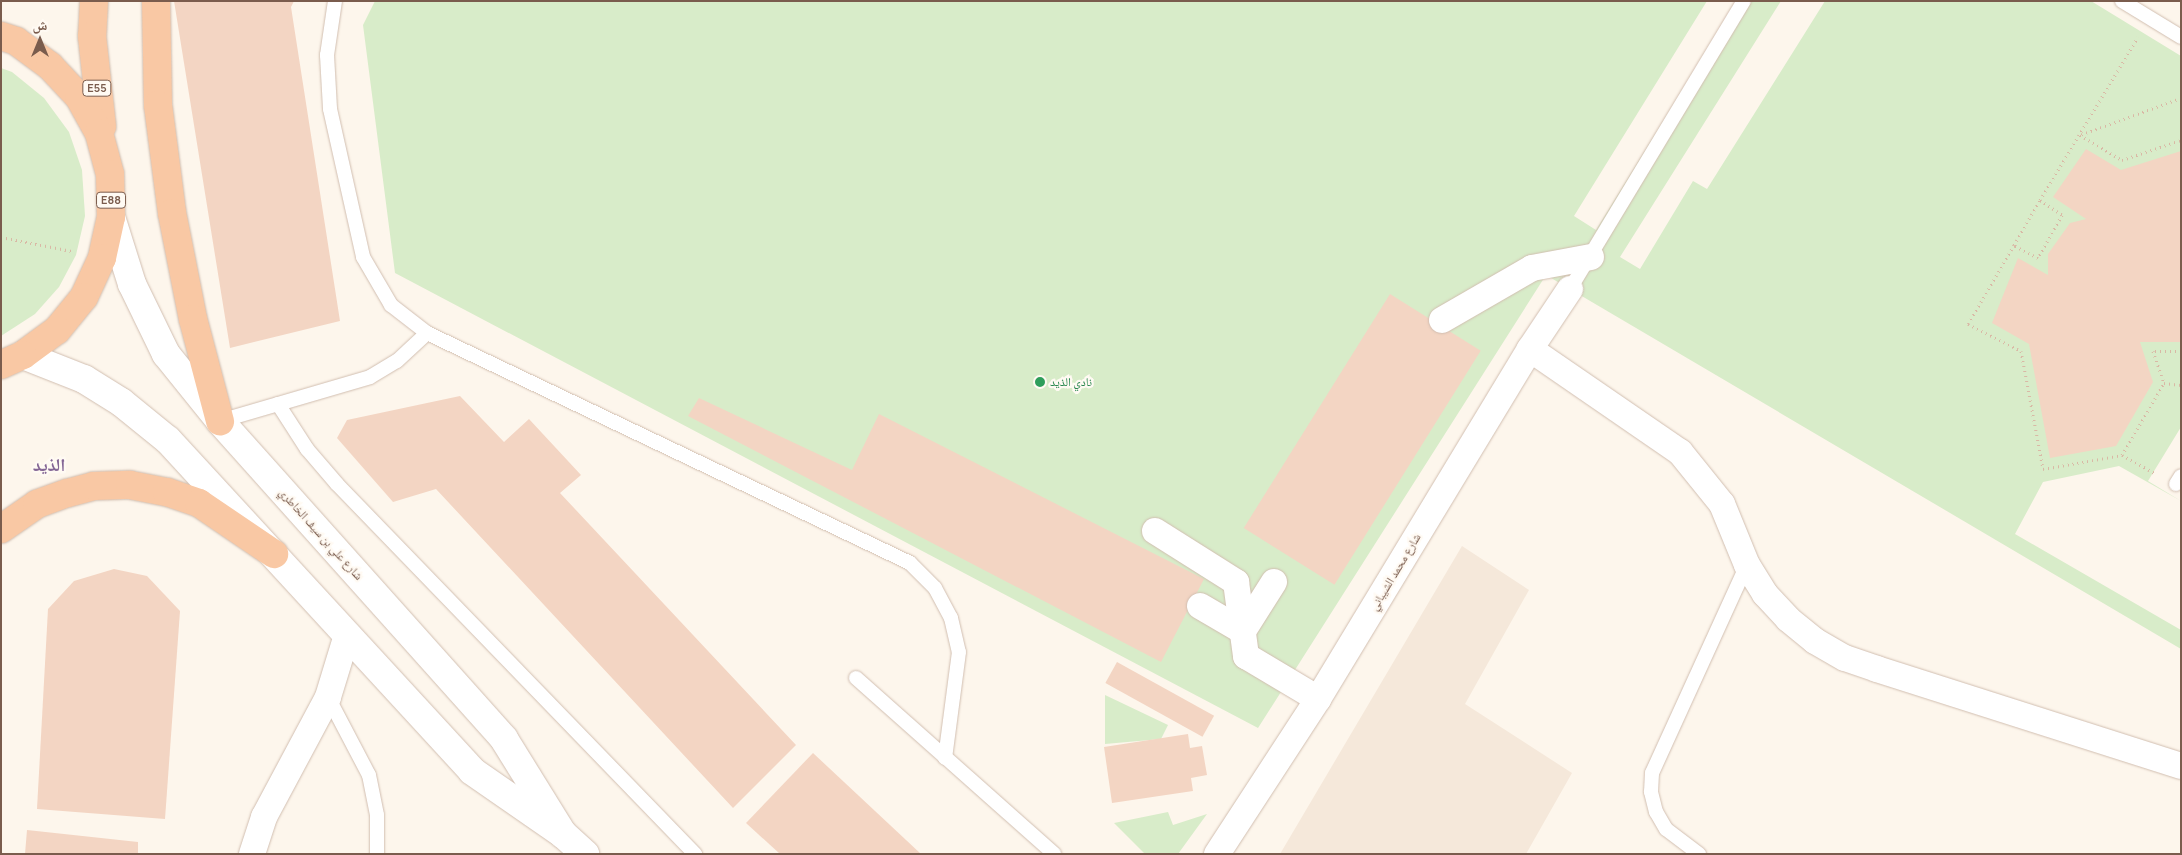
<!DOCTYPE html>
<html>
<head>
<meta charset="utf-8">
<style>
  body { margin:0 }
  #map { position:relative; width:2182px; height:855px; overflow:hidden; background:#fdf6ec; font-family:Manrope,"Noto Naskh Arabic",sans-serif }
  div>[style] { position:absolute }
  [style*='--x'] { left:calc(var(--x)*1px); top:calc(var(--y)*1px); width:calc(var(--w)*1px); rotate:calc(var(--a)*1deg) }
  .residential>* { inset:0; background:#f5e8da }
  .green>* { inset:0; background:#d8ecc9 }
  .building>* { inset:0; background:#f3d5c3; transform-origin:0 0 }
  .path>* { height:3px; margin-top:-1.5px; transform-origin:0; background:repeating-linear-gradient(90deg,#d9b8a5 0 1px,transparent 0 5px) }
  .roads { filter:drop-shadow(0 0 1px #d1beb0) drop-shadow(0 0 1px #d1beb0) }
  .service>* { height:14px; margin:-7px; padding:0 7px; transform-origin:7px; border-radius:7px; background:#fff }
  .minor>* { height:26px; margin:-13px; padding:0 13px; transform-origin:13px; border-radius:13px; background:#fff }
  .tertiary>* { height:28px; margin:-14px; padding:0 14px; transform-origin:14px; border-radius:14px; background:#fff }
  .trunk>* { height:28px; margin:-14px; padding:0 14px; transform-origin:14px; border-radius:14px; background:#f9c8a4 }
  .dots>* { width:14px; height:14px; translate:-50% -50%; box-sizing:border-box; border:2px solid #fffaf3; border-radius:50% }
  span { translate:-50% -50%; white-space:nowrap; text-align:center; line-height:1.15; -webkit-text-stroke:4.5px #fffaf3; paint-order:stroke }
  .shield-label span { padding:1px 4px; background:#fffaf3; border:1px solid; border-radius:4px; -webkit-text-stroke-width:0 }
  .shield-label { font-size:11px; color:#7a5c4d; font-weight:700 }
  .leisure-label { font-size:12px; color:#27864d }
  .left { translate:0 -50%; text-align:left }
  .street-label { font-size:12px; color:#7a5c4d }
  .district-label { font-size:18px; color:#846695; font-weight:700 }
  .frame { position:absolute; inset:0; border:2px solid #7a5c4d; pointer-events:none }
  .north { position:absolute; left:15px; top:15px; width:50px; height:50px; -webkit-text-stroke:4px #fffaf3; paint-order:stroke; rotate:0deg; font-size:14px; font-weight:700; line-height:20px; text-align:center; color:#7a5c4d }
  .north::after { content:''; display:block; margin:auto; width:18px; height:22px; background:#7a5c4d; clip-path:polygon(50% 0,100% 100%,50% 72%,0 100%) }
</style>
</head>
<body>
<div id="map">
  <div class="residential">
    <div style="clip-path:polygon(1462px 546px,1529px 590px,1465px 704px,1572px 773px,1526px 854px,1280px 854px)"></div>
  </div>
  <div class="green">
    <div style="clip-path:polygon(375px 1px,1707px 1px,1574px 216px,1596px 230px,1737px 1px,1781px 1px,1620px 257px,1640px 269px,1693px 181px,1707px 189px,1825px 1px,2091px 1px,2181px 56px,2181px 427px,2148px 481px,2181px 501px,2119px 466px,2043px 482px,2015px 534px,2181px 630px,2181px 649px,1546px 275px,1258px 728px,395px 273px,363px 25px)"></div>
    <div style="clip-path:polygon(1px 68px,12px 72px,44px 98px,69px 132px,82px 170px,85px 216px,76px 255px,59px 287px,35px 314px,1px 336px)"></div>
    <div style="clip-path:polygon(1105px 695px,1168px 725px,1161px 739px,1105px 744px)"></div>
    <div style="clip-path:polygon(1168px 812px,1173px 825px,1207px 814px,1178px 854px,1145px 854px,1114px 823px)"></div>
  </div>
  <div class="building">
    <div style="clip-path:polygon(174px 1px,294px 1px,291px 7px,340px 321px,230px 348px)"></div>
    <div style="clip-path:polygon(2086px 149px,2121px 170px,2181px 151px,2181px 342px,2140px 342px,2153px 382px,2116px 446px,2050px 458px,2029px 344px,1992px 323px,2018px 258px,2048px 275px,2048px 254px,2070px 223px,2086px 219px,2053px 197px)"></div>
    <div style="left:1390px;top:294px;width:107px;height:276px;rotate:32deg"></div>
    <div style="clip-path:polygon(460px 396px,504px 442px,529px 419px,581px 475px,560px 493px,796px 745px,733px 808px,436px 489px,393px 502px,337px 438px,347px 420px)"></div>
    <div style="clip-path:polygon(699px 398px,852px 470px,879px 414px,1204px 579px,1161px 662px,688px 416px)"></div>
    <div style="clip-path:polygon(114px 569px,147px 576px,180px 611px,165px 819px,37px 809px,48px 609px,74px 581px)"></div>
    <div style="left:1117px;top:662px;width:111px;height:24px;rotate:29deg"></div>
    <div style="clip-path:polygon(1188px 734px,1190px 748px,1202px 746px,1207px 775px,1191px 778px,1193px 791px,1112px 803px,1104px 747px)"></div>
    <div style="clip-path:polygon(813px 753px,921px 854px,780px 854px,746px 823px)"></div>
    <div style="clip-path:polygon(27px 830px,138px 842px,138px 854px,25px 854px)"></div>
  </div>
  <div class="path">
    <div style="--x:2181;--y:98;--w:108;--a:159.9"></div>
    <div style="--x:2080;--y:135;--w:49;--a:30.8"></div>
    <div style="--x:2122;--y:160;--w:62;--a:-18.7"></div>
    <div style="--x:2040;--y:200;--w:27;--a:34"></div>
    <div style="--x:2062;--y:215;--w:49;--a:119.2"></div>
    <div style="--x:2038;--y:258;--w:27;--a:-152"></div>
    <div style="--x:2014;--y:245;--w:52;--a:-60"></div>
    <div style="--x:2040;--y:200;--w:190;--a:-59"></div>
    <div style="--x:1;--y:237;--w:72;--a:11.2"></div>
    <div style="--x:2014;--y:245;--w:91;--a:120.2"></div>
    <div style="--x:1968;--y:324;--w:59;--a:27"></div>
    <div style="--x:2021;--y:351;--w:120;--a:79.4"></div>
    <div style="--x:2043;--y:469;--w:80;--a:-10"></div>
    <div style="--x:2122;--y:455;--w:83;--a:-59.7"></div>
    <div style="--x:2181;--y:351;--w:28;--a:180"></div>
    <div style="--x:2153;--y:351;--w:34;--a:71"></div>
    <div style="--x:2164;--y:383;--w:17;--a:7"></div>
    <div style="--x:2122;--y:455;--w:38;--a:29"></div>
  </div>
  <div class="roads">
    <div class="service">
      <div style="--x:335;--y:1;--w:55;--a:98.4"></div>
      <div style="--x:327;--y:55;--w:54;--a:86.8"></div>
      <div style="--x:330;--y:109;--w:152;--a:77.4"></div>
      <div style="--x:363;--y:257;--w:56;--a:59.7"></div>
      <div style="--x:391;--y:305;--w:46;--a:37.9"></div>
      <div style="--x:427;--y:333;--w:535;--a:25.46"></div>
      <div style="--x:910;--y:563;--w:35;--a:45"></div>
      <div style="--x:935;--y:588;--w:34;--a:62"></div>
      <div style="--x:951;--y:618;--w:35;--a:77"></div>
      <div style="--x:959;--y:652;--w:107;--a:97.5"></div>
      <div style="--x:2122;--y:1;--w:69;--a:31.4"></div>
      <div style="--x:1570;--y:289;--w:336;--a:-58.9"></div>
      <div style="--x:278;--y:404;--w:54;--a:57.2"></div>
      <div style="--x:307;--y:449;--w:46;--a:49.4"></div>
      <div style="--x:337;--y:484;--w:515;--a:45.94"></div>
      <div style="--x:220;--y:421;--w:156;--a:-16.3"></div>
      <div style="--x:370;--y:377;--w:31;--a:-31"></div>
      <div style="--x:397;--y:361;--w:41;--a:-43"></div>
      <div style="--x:2176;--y:484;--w:9;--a:-58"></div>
      <div style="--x:856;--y:678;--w:265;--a:41.6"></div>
      <div style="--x:328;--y:697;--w:88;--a:62.3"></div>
      <div style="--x:369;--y:775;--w:41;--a:78.7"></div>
      <div style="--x:377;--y:815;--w:39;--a:90"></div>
      <div style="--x:1699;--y:854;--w:41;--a:-142.9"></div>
      <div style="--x:1666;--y:829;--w:20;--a:-120"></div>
      <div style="--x:1656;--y:812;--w:21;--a:-104"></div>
      <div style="--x:1651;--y:792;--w:19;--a:-87"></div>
      <div style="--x:1652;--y:773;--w:229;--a:-65.5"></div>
    </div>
    <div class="minor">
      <div style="--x:1442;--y:320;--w:104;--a:-30"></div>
      <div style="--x:1532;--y:268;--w:60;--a:-10.6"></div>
      <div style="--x:1530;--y:349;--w:182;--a:34.5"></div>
      <div style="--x:1680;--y:452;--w:67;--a:51.1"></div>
      <div style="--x:1722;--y:504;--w:66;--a:67.7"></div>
      <div style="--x:1747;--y:565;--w:34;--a:58"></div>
      <div style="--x:1765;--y:594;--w:34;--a:47"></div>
      <div style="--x:1788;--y:619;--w:35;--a:39"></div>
      <div style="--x:1815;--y:641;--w:34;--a:30"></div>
      <div style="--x:1845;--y:658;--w:34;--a:19"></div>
      <div style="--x:1877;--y:669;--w:319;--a:17.7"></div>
      <div style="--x:1155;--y:531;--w:96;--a:32.2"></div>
      <div style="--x:1236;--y:582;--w:75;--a:82.3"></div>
      <div style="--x:1246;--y:656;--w:84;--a:30.8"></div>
      <div style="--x:1200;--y:606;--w:50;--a:30.2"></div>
      <div style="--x:1243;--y:631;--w:58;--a:-57.7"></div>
      <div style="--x:252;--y:854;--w:39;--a:-72"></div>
      <div style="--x:264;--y:817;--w:136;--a:-61.9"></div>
      <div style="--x:328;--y:697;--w:65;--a:-73"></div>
      <div style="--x:1217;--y:854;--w:185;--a:-56.9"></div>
      <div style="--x:1318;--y:699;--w:409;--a:-58.8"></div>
      <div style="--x:1530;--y:349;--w:72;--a:-56.3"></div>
    </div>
    <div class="tertiary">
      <div style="--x:111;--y:217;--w:70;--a:72.6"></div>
      <div style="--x:132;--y:284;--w:78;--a:64.1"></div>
      <div style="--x:166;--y:354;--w:86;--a:51.1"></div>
      <div style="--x:220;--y:421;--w:426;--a:48.2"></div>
      <div style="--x:504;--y:739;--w:112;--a:58.2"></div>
      <div style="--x:23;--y:355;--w:66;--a:21.5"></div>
      <div style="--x:84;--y:379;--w:44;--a:31.9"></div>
      <div style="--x:121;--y:402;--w:60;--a:39"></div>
      <div style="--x:168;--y:440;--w:449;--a:47.4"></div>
      <div style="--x:472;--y:771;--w:111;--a:34.7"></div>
      <div style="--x:563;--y:834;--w:30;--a:42"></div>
    </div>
    <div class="trunk">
      <div style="--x:94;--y:1;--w:35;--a:93"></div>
      <div style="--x:92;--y:36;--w:91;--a:83.7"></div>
      <div style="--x:156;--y:1;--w:104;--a:88.9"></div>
      <div style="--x:158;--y:105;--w:109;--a:82.6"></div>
      <div style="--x:172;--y:213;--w:108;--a:78.8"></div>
      <div style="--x:193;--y:319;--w:106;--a:75.2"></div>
      <div style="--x:1;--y:36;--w:16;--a:18"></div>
      <div style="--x:16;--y:41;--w:42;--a:36.3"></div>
      <div style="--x:50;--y:66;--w:42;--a:46.9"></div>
      <div style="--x:79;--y:97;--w:41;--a:60.9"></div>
      <div style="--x:99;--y:133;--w:42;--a:75"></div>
      <div style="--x:110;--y:174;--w:43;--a:88.7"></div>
      <div style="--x:111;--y:217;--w:42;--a:102.4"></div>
      <div style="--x:102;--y:258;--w:43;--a:114.8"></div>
      <div style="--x:84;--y:297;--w:43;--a:129.3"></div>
      <div style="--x:57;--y:330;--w:42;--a:143.7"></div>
      <div style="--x:23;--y:355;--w:24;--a:156"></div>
      <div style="--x:1;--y:529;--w:44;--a:-34.8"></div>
      <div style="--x:37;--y:504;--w:33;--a:-20"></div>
      <div style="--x:68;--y:493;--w:27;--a:-15"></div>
      <div style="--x:94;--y:486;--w:36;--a:-2"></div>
      <div style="--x:130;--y:485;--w:38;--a:11"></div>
      <div style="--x:167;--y:492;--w:34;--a:19"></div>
      <div style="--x:199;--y:503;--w:91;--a:34.2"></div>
    </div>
  </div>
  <div class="dots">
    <div style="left:1040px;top:382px;background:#2e9e5b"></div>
  </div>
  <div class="shield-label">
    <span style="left:97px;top:88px">E55</span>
    <span style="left:111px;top:200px">E88</span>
  </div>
  <div class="leisure-label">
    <span class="left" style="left:1050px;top:382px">نادي الذيد</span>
  </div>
  <div class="street-label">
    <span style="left:321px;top:534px;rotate:48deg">شارع علي بن سيف الخاطري</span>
    <span style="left:1395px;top:572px;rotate:-59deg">شارع محمد الشيباني</span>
  </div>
  <div class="district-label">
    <span style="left:49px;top:464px">الذيد</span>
  </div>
  <div class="frame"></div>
  <div class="north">ش</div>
</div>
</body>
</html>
